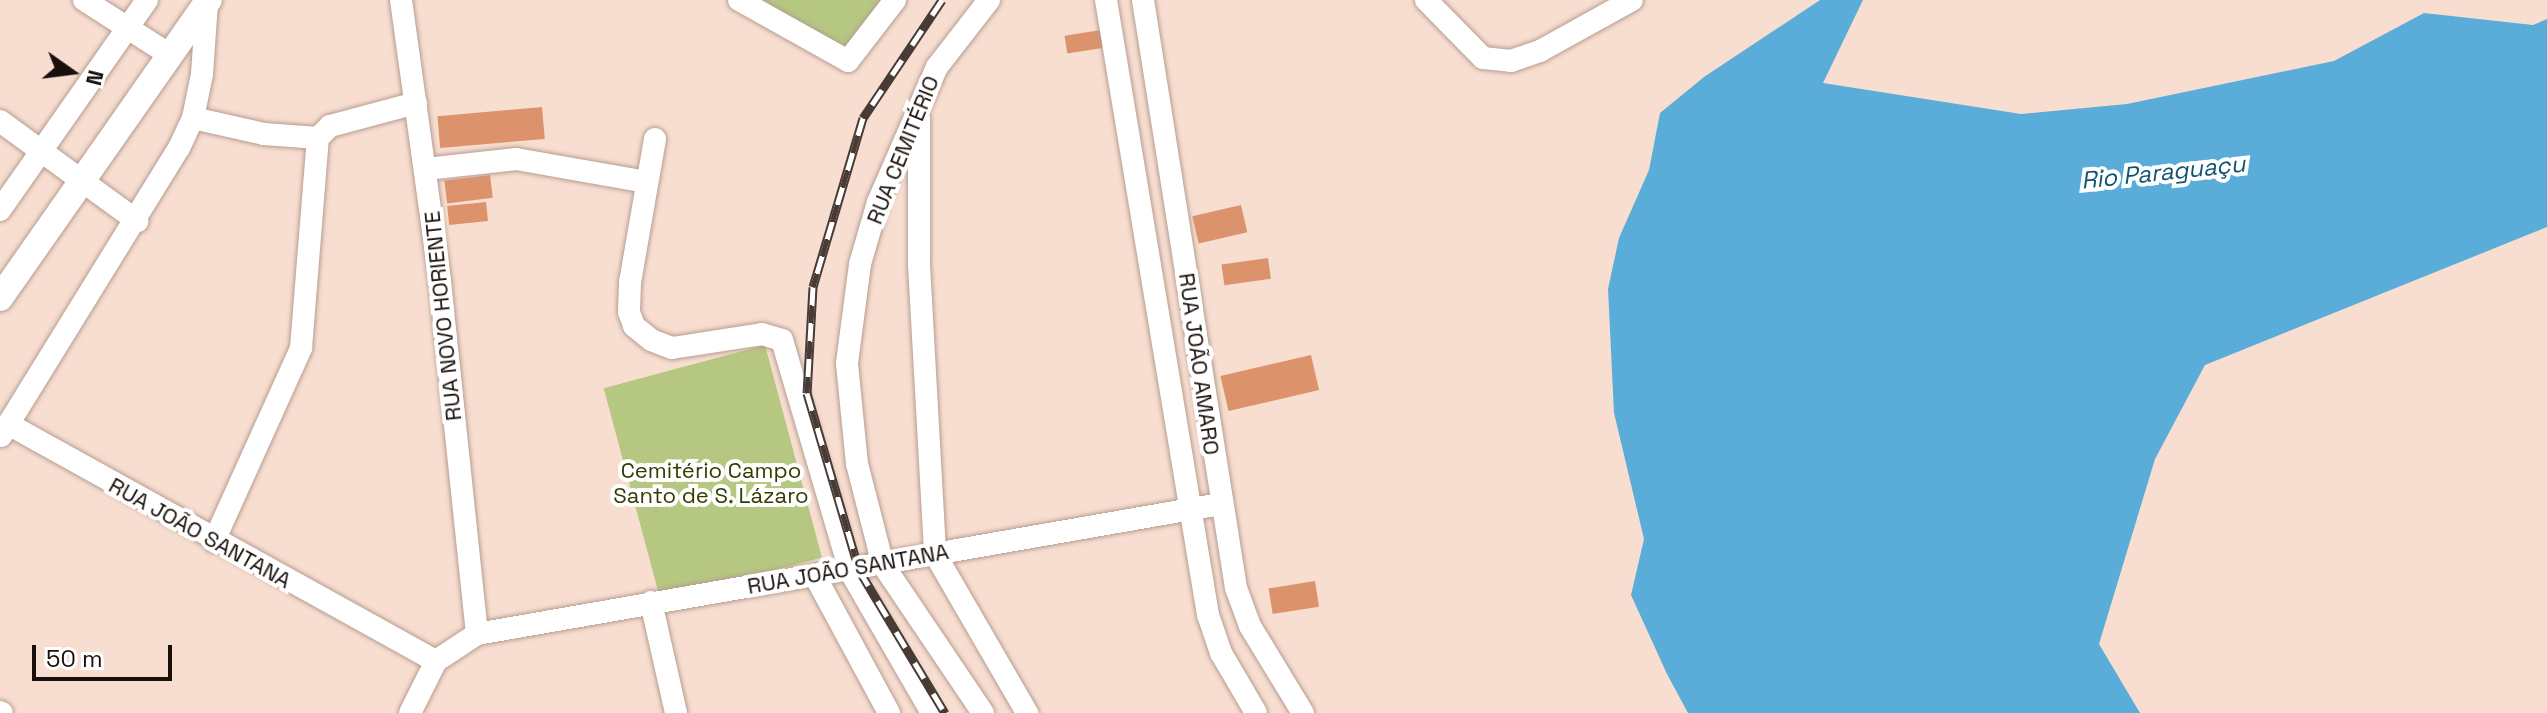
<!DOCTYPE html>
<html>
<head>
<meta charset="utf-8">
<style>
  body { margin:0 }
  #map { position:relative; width:2547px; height:713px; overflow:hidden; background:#f8ded0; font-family:"Space Grotesk",sans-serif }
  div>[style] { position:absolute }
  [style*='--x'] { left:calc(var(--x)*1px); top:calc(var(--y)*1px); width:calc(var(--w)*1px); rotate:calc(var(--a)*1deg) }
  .green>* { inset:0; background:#b6c781; transform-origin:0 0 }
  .water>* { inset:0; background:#5aacd9 }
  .building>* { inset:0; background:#dc936c; transform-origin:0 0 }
  .roads { filter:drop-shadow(0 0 2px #b69d90) drop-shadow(0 0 2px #b69d90) }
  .minor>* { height:22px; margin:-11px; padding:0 11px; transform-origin:11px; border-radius:11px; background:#fff }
  .major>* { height:26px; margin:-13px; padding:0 13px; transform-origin:13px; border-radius:13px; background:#fff }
  .rail>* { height:9px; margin-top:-4.5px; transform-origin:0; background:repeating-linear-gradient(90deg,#fff 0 18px,#483b35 0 36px); box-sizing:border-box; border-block:2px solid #483b35 }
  span { translate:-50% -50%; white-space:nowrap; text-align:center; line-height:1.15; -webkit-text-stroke:8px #fff; paint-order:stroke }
  .street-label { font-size:22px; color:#19100c }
  .park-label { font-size:22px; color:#333d00 }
  .water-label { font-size:24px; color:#125372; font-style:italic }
  .north { position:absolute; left:32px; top:32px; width:80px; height:80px; -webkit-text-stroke:6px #fff; paint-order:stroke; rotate:104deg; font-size:22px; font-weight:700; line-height:32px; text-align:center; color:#19100c }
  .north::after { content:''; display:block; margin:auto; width:28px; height:36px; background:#19100c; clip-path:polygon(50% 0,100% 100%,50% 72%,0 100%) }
  .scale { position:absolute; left:32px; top:645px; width:140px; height:36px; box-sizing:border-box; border:4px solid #19100c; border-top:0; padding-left:10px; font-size:24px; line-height:28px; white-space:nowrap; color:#19100c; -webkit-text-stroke:6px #fff; paint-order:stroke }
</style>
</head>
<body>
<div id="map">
  <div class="green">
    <div style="clip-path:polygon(763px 0,887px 0,849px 55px)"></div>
    <div style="left:765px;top:345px;width:220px;height:167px;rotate:75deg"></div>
  </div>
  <div class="water">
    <div style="clip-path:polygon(1820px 0,1863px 0,1823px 83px,2021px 114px,2127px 104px,2334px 61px,2424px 13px,2533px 25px,2547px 19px,2547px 227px,2205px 365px,2155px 459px,2099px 644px,2140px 713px,1688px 713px,1667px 674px,1631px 595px,1644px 539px,1614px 413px,1608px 289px,1619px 238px,1649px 170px,1660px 113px,1704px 77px)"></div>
  </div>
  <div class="building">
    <div style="left:1101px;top:30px;width:18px;height:37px;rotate:81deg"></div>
    <div style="left:542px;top:107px;width:32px;height:105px;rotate:85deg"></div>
    <div style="left:490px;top:175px;width:23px;height:46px;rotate:83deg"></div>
    <div style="left:486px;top:202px;width:19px;height:39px;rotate:84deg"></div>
    <div style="left:1241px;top:205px;width:28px;height:50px;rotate:77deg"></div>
    <div style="left:1268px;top:258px;width:21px;height:47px;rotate:82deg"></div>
    <div style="left:1311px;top:355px;width:36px;height:93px;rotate:77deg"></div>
    <div style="left:1315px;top:581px;width:26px;height:47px;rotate:81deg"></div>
  </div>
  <div class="roads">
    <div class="minor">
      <div style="--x:84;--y:0;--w:102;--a:32.6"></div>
      <div style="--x:401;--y:0;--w:285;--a:82.1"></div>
      <div style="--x:440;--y:282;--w:354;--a:84"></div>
      <div style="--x:739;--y:0;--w:125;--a:29.2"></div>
      <div style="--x:848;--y:61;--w:77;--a:-52.4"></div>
      <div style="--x:1106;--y:0;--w:623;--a:80.58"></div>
      <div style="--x:1208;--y:615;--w:40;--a:71.1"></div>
      <div style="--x:1221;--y:653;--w:69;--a:59.7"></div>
      <div style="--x:1143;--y:0;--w:595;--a:81.01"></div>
      <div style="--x:1236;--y:588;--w:40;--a:69.8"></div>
      <div style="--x:1250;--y:626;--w:102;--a:58.7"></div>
      <div style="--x:1426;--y:0;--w:81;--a:45.5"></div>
      <div style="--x:1483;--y:58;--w:28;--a:6"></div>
      <div style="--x:1511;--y:61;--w:31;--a:-19"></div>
      <div style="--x:1540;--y:51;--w:105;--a:-29"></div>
      <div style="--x:193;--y:118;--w:73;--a:12.7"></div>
      <div style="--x:264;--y:134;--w:54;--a:4.2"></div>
      <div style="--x:919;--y:119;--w:146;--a:90"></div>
      <div style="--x:919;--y:265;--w:289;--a:86.8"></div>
      <div style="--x:935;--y:554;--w:184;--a:59.9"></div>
      <div style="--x:0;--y:121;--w:170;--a:36.1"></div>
      <div style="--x:655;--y:139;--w:145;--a:99.9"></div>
      <div style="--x:630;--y:282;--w:30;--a:92"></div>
      <div style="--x:629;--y:312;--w:15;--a:70"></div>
      <div style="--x:634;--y:326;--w:22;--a:39"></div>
      <div style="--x:651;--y:340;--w:22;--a:21"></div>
      <div style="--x:672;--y:348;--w:91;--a:-8.8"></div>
      <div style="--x:762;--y:334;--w:21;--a:17"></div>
      <div style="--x:782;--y:340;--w:241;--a:73.6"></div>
      <div style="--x:850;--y:571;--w:164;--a:60"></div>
      <div style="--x:426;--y:169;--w:91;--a:-6.3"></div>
      <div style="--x:516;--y:159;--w:132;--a:10"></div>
      <div style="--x:0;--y:210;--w:256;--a:-55"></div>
      <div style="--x:8;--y:424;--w:489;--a:29"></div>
      <div style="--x:1;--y:436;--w:339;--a:-58.3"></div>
      <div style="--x:179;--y:148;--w:33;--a:-65"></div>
      <div style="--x:193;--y:118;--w:45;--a:-78.4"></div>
      <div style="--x:202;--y:74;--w:71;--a:-86"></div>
      <div style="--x:214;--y:541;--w:212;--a:-65.7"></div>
      <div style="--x:301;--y:348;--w:211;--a:-85.4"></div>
      <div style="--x:318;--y:138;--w:17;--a:-45"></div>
      <div style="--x:330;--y:126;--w:89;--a:-15"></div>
      <div style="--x:815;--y:576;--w:156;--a:61.6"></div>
      <div style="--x:651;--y:602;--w:114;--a:77.3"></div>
      <div style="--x:0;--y:712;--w:2;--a:27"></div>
      <div style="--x:410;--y:713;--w:58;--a:-63.4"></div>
      <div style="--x:436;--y:661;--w:49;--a:-33.4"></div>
      <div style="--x:477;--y:634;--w:754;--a:-9.92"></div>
      <div style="--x:983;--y:713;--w:179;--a:-124"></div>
      <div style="--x:883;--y:565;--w:104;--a:-104.4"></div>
      <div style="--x:857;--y:464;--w:101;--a:-95.7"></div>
      <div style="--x:847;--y:363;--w:100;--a:-82.5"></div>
      <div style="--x:860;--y:264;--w:65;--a:-73.8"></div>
      <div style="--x:878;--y:202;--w:147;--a:-66.4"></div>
      <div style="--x:937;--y:67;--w:85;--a:-52.2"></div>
    </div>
    <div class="major">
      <div style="--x:0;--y:298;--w:364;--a:-55"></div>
    </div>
  </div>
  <div class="rail">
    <div style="--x:942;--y:0;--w:142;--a:123.8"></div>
    <div style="--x:863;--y:118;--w:176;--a:106.5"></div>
    <div style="--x:813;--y:287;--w:106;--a:93.2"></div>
    <div style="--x:807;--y:393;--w:184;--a:73.6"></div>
    <div style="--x:859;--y:570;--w:167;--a:59"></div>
  </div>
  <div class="street-label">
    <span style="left:903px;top:150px;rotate:-68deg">RUA CEMITÉRIO</span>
    <span style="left:443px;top:316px;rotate:-96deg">RUA NOVO HORIENTE</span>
    <span style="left:1199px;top:364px;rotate:82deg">RUA JOÃO AMARO</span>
    <span style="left:200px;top:533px;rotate:29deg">RUA JOÃO SANTANA</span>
    <span style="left:848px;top:569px;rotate:-10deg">RUA JOÃO SANTANA</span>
  </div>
  <div class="park-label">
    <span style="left:711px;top:483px">Cemitério Campo<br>Santo de S. Lázaro</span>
  </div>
  <div class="water-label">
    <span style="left:2163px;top:172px;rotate:-6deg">Rio Paraguaçu</span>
  </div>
  <div class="north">N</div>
  <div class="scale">50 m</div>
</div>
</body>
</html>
